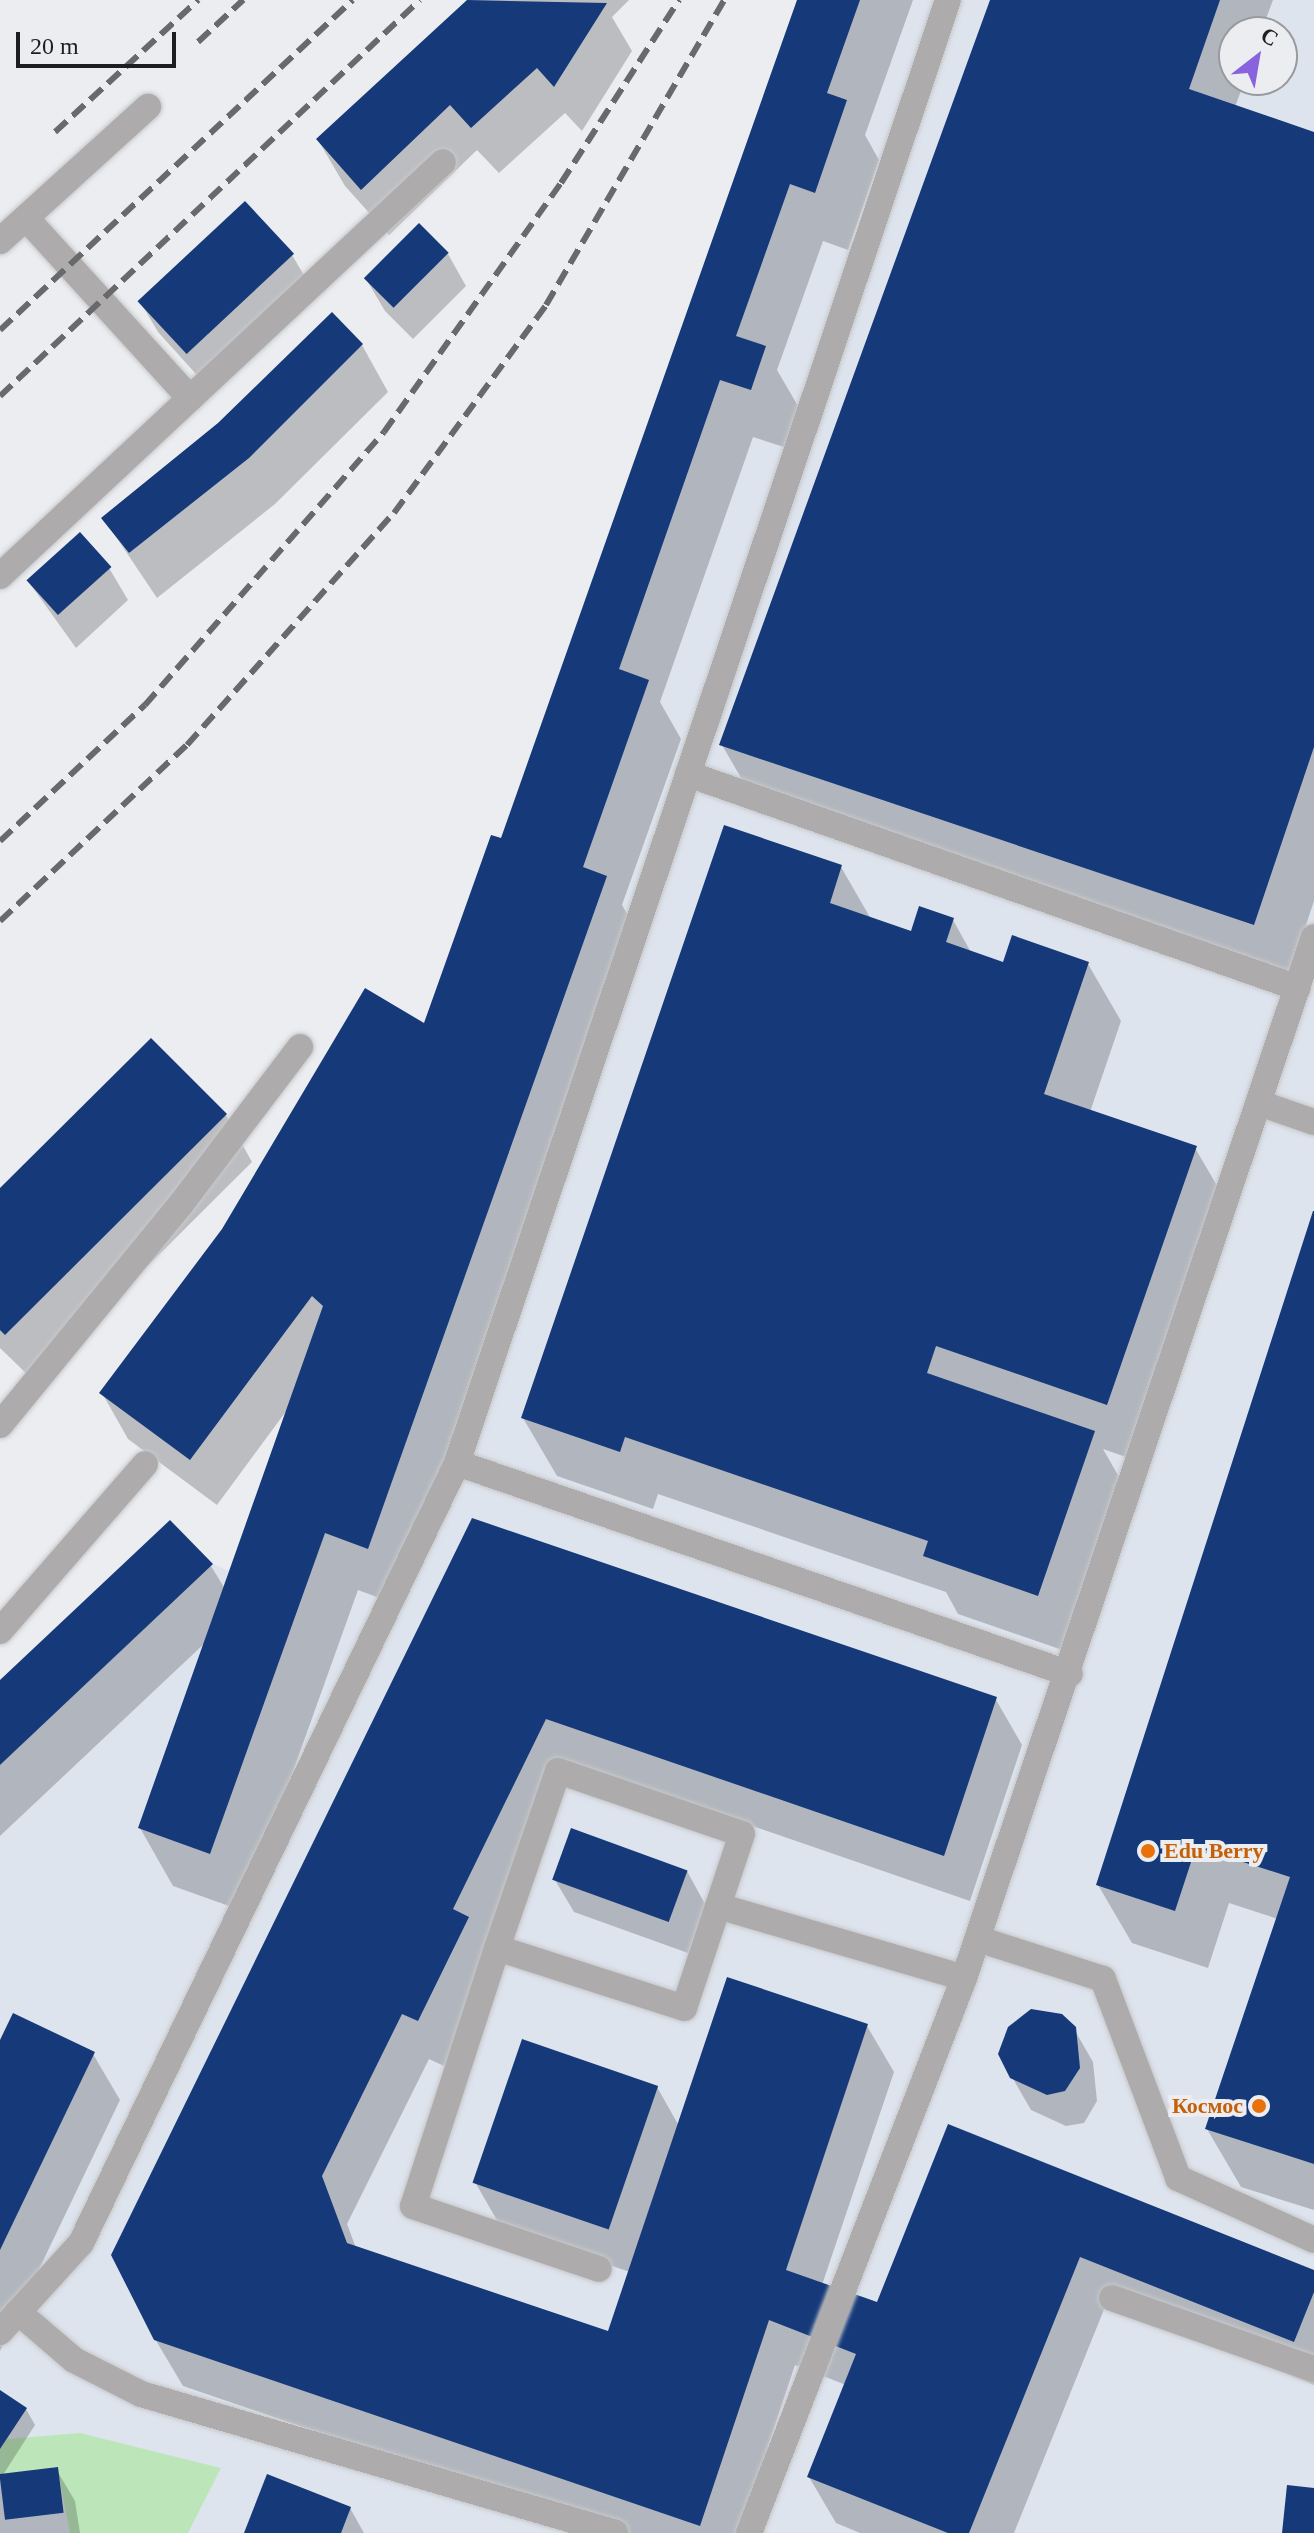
<!DOCTYPE html>
<html>
<head>
<meta charset="utf-8">
<style>
  body { margin:0 }
  #map { position:relative; width:1314px; height:2533px; overflow:hidden; background:#ebedf0; font-family:"Times New Roman",serif }
  div>[style] { position:absolute }
  [style*='--x'] { left:calc(var(--x)*1px); top:calc(var(--y)*1px); width:calc(var(--w)*1px); rotate:calc(var(--a)*1deg) }
  .built>* { inset:0; background:#dee4ee }
  .green>* { inset:0; background:#bce6ba }
  .shadow>* { inset:0; background:#0003 }
  .building>* { inset:0; background:#153979; transform-origin:0 0 }
  .roads { filter:drop-shadow(0 0 2px #c6c8ca) drop-shadow(0 0 2px #c6c8ca) }
  .service>* { height:26px; margin:-13px; padding:0 13px; transform-origin:13px; border-radius:13px; background:#adabac }
  .rail>* { height:6px; margin-top:-3px; transform-origin:0; background:repeating-linear-gradient(90deg,#68696b 0 16px,transparent 0 24px) }
  .dots>* { width:22px; height:22px; translate:-50% -50%; box-sizing:border-box; border:4px solid #ebedf0; border-radius:50% }
  span { translate:-50% -50%; white-space:nowrap; text-align:center; line-height:1.15; -webkit-text-stroke:8px #ebedf0; paint-order:stroke }
  .food-label { font-size:22px; color:#c56008; font-weight:700 }
  .left { translate:0 -50%; text-align:left }
  .right { translate:-100% -50%; text-align:right }
  .north { position:absolute; left:1218px; top:16px; width:80px; height:80px; box-sizing:border-box; background:#ebedf0; border:2px solid #999a9c; border-radius:50%; rotate:31deg; font-size:22px; font-weight:700; line-height:32px; text-align:center; color:#1d1e1f }
  .north::after { content:''; display:block; margin:auto; width:28px; height:36px; background:#8863dd; clip-path:polygon(50% 0,100% 100%,50% 72%,0 100%) }
  .scale { position:absolute; left:16px; top:32px; width:160px; height:36px; box-sizing:border-box; border:4px solid #1d1e1f; border-top:0; padding-left:10px; font-size:24px; line-height:28px; white-space:nowrap; color:#1d1e1f; -webkit-text-stroke:6px #ebedf0; paint-order:stroke }
</style>
</head>
<body>
<div id="map">
  <div class="built">
    <div style="clip-path:polygon(evenodd,797px 0,1314px 0,1314px 2533px,0 2533px,0 1765px,213px 1564px,229px 1571px,491px 835px,502px 837px,797px 0,1234px 32px,1282px 32px,1282px 80px,1234px 80px,1234px 32px)"></div>
  </div>
  <div class="green">
    <div style="clip-path:polygon(80px 2433px,221px 2468px,188px 2533px,70px 2533px,57px 2467px,0 2476px,0 2449px,7px 2439px)"></div>
  </div>
  <div class="shadow">
    <div style="clip-path:polygon(468px 0,629px 0,612px 17px,632px 51px,582px 131px,565px 113px,499px 173px,477px 150px,389px 235px,345px 186px,318px 140px)"></div>
    <div style="clip-path:polygon(799px 0,913px 0,865px 135px,879px 160px,848px 250px,823px 241px,777px 370px,798px 406px,784px 447px,753px 437px,660px 702px,681px 739px,622px 905px,639px 935px,401px 1606px,358px 1590px,243px 1911px,173px 1886px,140px 1828px,206px 1642px,0 1836px,0 1683px,211px 1566px,225px 1589px,287px 1410px,217px 1505px,128px 1439px,102px 1393px,424px 1028px,503px 840px)"></div>
    <div style="clip-path:polygon(992px 0,1273px 0,1261px 32px,1234px 32px,1234px 80px,1245px 80px,1235px 107px,1314px 134px,1314px 901px,1287px 982px,755px 802px,722px 745px)"></div>
    <div style="clip-path:polygon(448px 254px,466px 286px,413px 339px,385px 311px,366px 279px)"></div>
    <div style="clip-path:polygon(292px 255px,311px 287px,205px 384px,158px 332px,139px 300px)"></div>
    <div style="clip-path:polygon(362px 345px,388px 392px,275px 504px,157px 598px,104px 519px)"></div>
    <div style="clip-path:polygon(109px 568px,128px 600px,76px 648px,28px 581px)"></div>
    <div style="clip-path:polygon(841px 867px,871px 919px,912px 933px,953px 920px,972px 954px,1004px 965px,1088px 964px,1121px 1021px,1090px 1112px,1195px 1148px,1229px 1206px,1140px 1462px,1103px 1449px,1127px 1491px,1071px 1653px,958px 1614px,946px 1592px,658px 1494px,653px 1509px,557px 1476px,523px 1418px)"></div>
    <div style="clip-path:polygon(226px 1115px,252px 1162px,33px 1380px,0 1348px,0 1191px)"></div>
    <div style="clip-path:polygon(1314px 1215px,1314px 2210px,1241px 2187px,1207px 2129px,1278px 1919px,1229px 1903px,1208px 1968px,1132px 1943px,1098px 1885px)"></div>
    <div style="clip-path:polygon(473px 1521px,995px 1698px,1022px 1745px,970px 1901px,573px 1764px,495px 1964px,444px 2066px,429px 2059px,347px 2224px,356px 2248px,609px 2334px,630px 2272px,502px 2229px,475px 2182px,657px 2087px,679px 2126px,867px 2026px,894px 2072px,822px 2285px,878px 2305px,949px 2127px,1314px 2272px,1314px 2385px,1107px 2302px,1014px 2533px,860px 2533px,836px 2523px,809px 2477px,846px 2385px,795px 2365px,739px 2533px,613px 2533px,183px 2386px,155px 2339px)"></div>
    <div style="clip-path:polygon(687px 1871px,705px 1904px,688px 1953px,574px 1912px,555px 1880px)"></div>
    <div style="clip-path:polygon(1074px 2029px,1093px 2062px,1097px 2101px,1084px 2123px,1066px 2126px,1031px 2110px,1012px 2077px)"></div>
    <div style="clip-path:polygon(0 2045px,93px 2054px,120px 2100px,0 2351px)"></div>
    <div style="clip-path:polygon(0 2393px,26px 2409px,35px 2425px,1px 2478px,56px 2469px,75px 2501px,80px 2533px,0 2533px)"></div>
    <div style="clip-path:polygon(350px 2508px,364px 2533px,246px 2533px)"></div>
  </div>
  <div class="building">
    <div style="clip-path:polygon(467px 0,607px 3px,554px 87px,537px 68px,471px 128px,450px 105px,361px 190px,316px 139px)"></div>
    <div style="clip-path:polygon(797px 0,860px 0,827px 93px,847px 100px,815px 193px,790px 184px,736px 336px,766px 346px,751px 390px,720px 380px,619px 669px,649px 680px,583px 867px,607px 876px,368px 1549px,325px 1533px,210px 1854px,138px 1828px,323px 1306px,312px 1296px,190px 1460px,99px 1393px,222px 1229px,365px 988px,424px 1023px,491px 835px,501px 838px)"></div>
    <div style="clip-path:polygon(990px 0,1220px 0,1189px 89px,1314px 132px,1314px 747px,1254px 925px,719px 745px)"></div>
    <div style="left:245px;top:201px;width:72px;height:147px;rotate:47deg"></div>
    <div style="left:419px;top:223px;width:42px;height:78px;rotate:45deg"></div>
    <div style="clip-path:polygon(332px 312px,363px 344px,249px 458px,129px 553px,101px 518px,218px 423px)"></div>
    <div style="left:80px;top:532px;width:47px;height:72px;rotate:48deg"></div>
    <div style="clip-path:polygon(724px 825px,842px 865px,830px 903px,911px 931px,919px 906px,954px 918px,946px 942px,1003px 962px,1012px 935px,1089px 962px,1044px 1094px,1197px 1146px,1107px 1405px,936px 1346px,927px 1373px,1095px 1431px,1038px 1596px,923px 1556px,928px 1541px,625px 1437px,620px 1452px,521px 1418px)"></div>
    <div style="clip-path:polygon(151px 1038px,227px 1114px,5px 1335px,0 1330px,0 1188px)"></div>
    <div style="clip-path:polygon(1313px 1211px,1314px 1211px,1314px 2164px,1205px 2129px,1290px 1877px,1196px 1847px,1175px 1911px,1096px 1885px)"></div>
    <div style="clip-path:polygon(472px 1518px,997px 1697px,944px 1856px,546px 1719px,453px 1909px,469px 1917px,418px 2021px,402px 2014px,322px 2176px,347px 2243px,608px 2331px,727px 1977px,868px 2024px,786px 2270px,877px 2302px,948px 2124px,1314px 2270px,1314px 2292px,1294px 2342px,1080px 2257px,969px 2533px,948px 2533px,807px 2477px,856px 2354px,769px 2320px,700px 2526px,154px 2340px,111px 2255px)"></div>
    <div style="clip-path:polygon(170px 1520px,213px 1564px,0 1765px,0 1680px)"></div>
    <div style="left:571px;top:1828px;width:124px;height:55px;rotate:20deg"></div>
    <div style="clip-path:polygon(1031px 2009px,1062px 2014px,1076px 2027px,1080px 2068px,1065px 2091px,1047px 2095px,1010px 2078px,998px 2054px,1008px 2027px)"></div>
    <div style="clip-path:polygon(13px 2013px,95px 2052px,0 2250px,0 2040px)"></div>
    <div style="left:522px;top:2039px;width:144px;height:152px;rotate:19deg"></div>
    <div style="clip-path:polygon(0 2390px,27px 2408px,0 2449px)"></div>
    <div style="left:58px;top:2467px;width:46px;height:59px;rotate:83deg"></div>
    <div style="clip-path:polygon(267px 2474px,351px 2507px,341px 2533px,244px 2533px)"></div>
    <div style="clip-path:polygon(1287px 2485px,1314px 2488px,1314px 2533px,1282px 2533px)"></div>
  </div>
  <div class="roads">
    <div class="service">
      <div style="--x:26;--y:218;--w:244;--a:47.7"></div>
      <div style="--x:0;--y:241;--w:200;--a:-42.2"></div>
      <div style="--x:0;--y:576;--w:606;--a:-43.06"></div>
      <div style="--x:688;--y:774;--w:646;--a:19.33"></div>
      <div style="--x:1259;--y:1103;--w:58;--a:19.1"></div>
      <div style="--x:0;--y:1425;--w:286;--a:-50.7"></div>
      <div style="--x:181;--y:1204;--w:197;--a:-52.8"></div>
      <div style="--x:457;--y:1463;--w:648;--a:18.99"></div>
      <div style="--x:0;--y:1631;--w:221;--a:-49"></div>
      <div style="--x:558;--y:1771;--w:194;--a:18.9"></div>
      <div style="--x:742;--y:1834;--w:183;--a:108.4"></div>
      <div style="--x:684;--y:2008;--w:196;--a:-162.2"></div>
      <div style="--x:497;--y:1948;--w:187;--a:-71"></div>
      <div style="--x:718;--y:1906;--w:256;--a:16.3"></div>
      <div style="--x:978;--y:1939;--w:131;--a:17.7"></div>
      <div style="--x:1103;--y:1979;--w:213;--a:69.3"></div>
      <div style="--x:1178;--y:2178;--w:149;--a:24.5"></div>
      <div style="--x:497;--y:1948;--w:271;--a:108"></div>
      <div style="--x:413;--y:2206;--w:196;--a:18.7"></div>
      <div style="--x:1112;--y:2298;--w:214;--a:19.4"></div>
      <div style="--x:18;--y:2312;--w:74;--a:40.6"></div>
      <div style="--x:74;--y:2360;--w:75;--a:26.9"></div>
      <div style="--x:141;--y:2394;--w:494;--a:16.3"></div>
      <div style="--x:0;--y:2332;--w:120;--a:-47.7"></div>
      <div style="--x:81;--y:2243;--w:866;--a:-64.26"></div>
      <div style="--x:457;--y:1463;--w:1543;--a:-71.45"></div>
      <div style="--x:749;--y:2533;--w:595;--a:-68.82"></div>
      <div style="--x:964;--y:1978;--w:1098;--a:-71.42"></div>
    </div>
  </div>
  <div class="rail">
    <div style="--x:198;--y:42;--w:62;--a:-43"></div>
    <div style="--x:55;--y:132;--w:195;--a:-42.7"></div>
    <div style="--x:0;--y:330;--w:483;--a:-43.1"></div>
    <div style="--x:0;--y:396;--w:577;--a:-43.32"></div>
    <div style="--x:0;--y:841;--w:199;--a:-43.2"></div>
    <div style="--x:145;--y:705;--w:363;--a:-48.8"></div>
    <div style="--x:384;--y:432;--w:305;--a:-54.6"></div>
    <div style="--x:561;--y:183;--w:218;--a:-57.2"></div>
    <div style="--x:0;--y:921;--w:257;--a:-43.3"></div>
    <div style="--x:187;--y:745;--w:311;--a:-48.3"></div>
    <div style="--x:394;--y:513;--w:258;--a:-53.8"></div>
    <div style="--x:546;--y:305;--w:353;--a:-59.7"></div>
  </div>
  <div class="dots">
    <div style="left:1148px;top:1851px;background:#e8710a"></div>
    <div style="left:1259px;top:2106px;background:#e8710a"></div>
  </div>
  <div class="food-label">
    <span class="left" style="left:1164px;top:1851px">Edu Berry</span>
    <span class="right" style="left:1243px;top:2106px">Космос</span>
  </div>
  <div class="north">С</div>
  <div class="scale">20 m</div>
</div>
</body>
</html>
